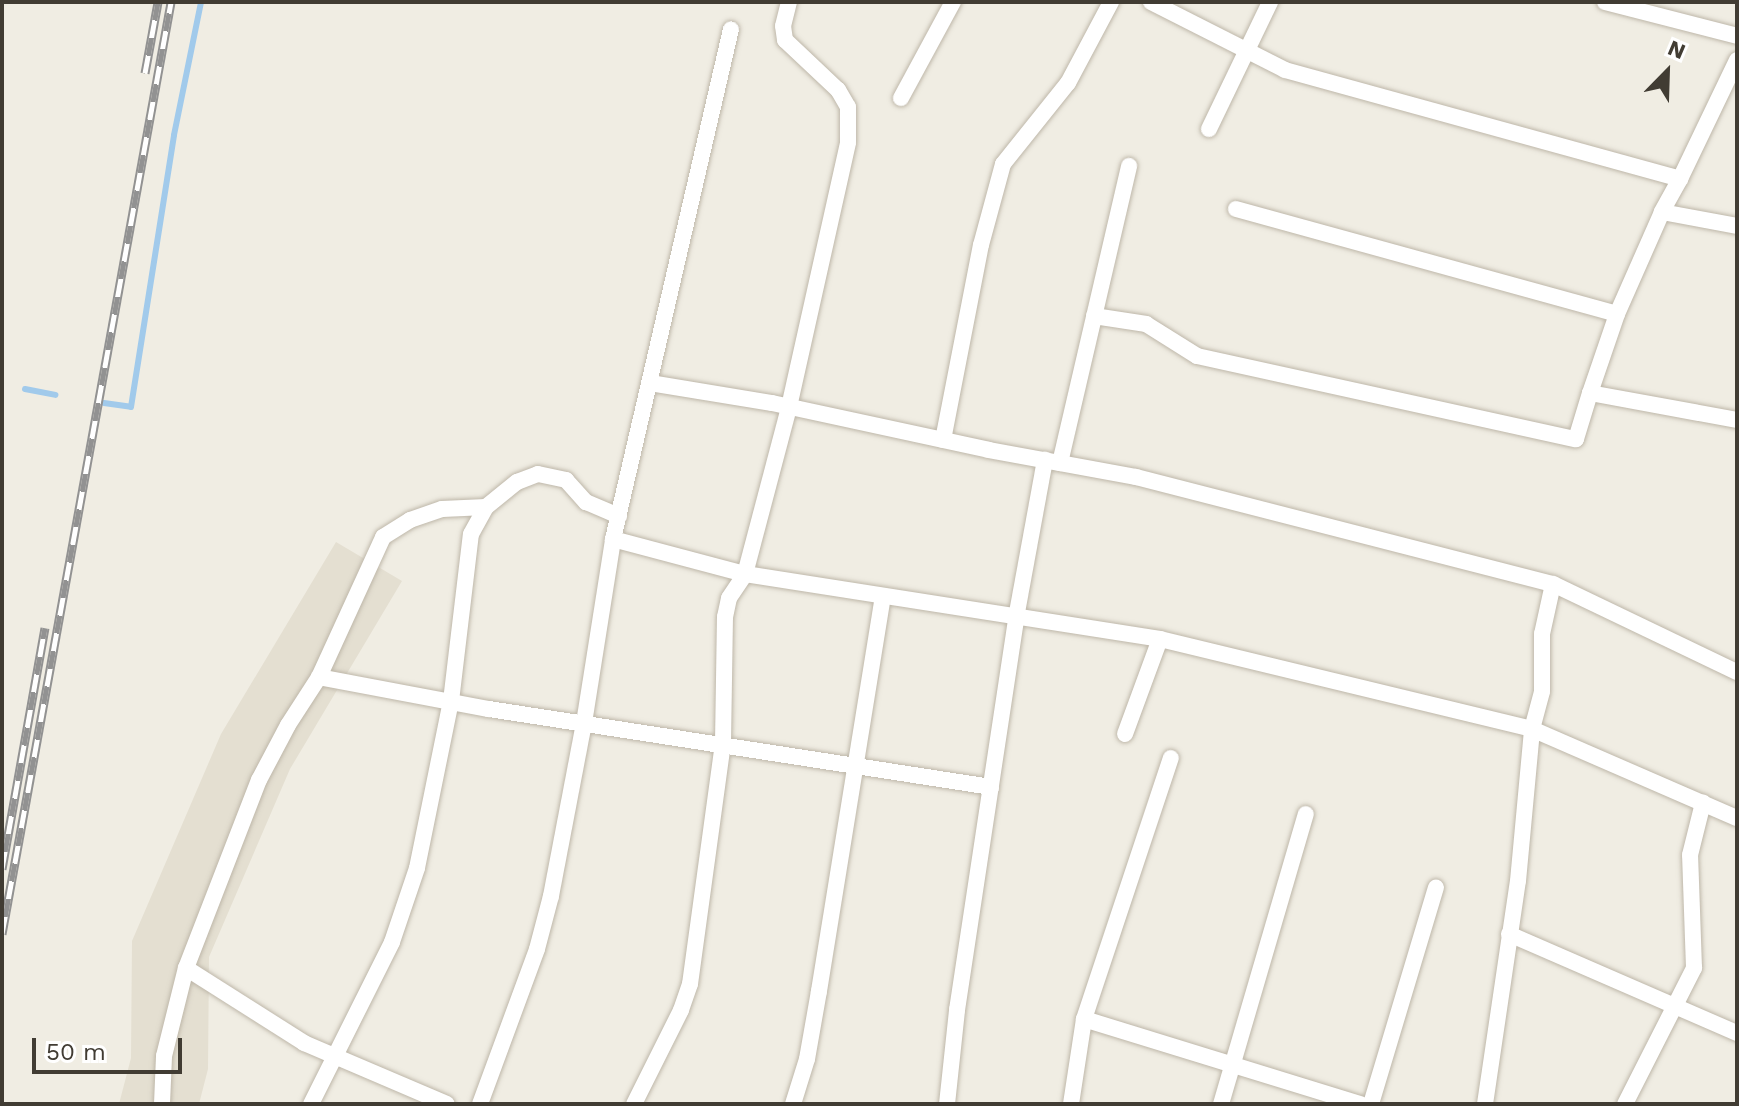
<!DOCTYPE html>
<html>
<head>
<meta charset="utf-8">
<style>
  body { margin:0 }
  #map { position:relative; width:1739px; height:1106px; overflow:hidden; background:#f0ede3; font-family:"Work Sans",sans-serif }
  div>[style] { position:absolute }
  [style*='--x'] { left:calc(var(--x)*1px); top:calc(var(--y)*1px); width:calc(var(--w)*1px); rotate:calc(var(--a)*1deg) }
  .residential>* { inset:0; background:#e4dfd1 }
  .stream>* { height:6px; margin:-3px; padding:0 3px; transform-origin:3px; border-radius:3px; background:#a1caeb }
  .roads { filter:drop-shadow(0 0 2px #beb7a9) drop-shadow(0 0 2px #beb7a9) }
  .minor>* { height:16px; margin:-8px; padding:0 8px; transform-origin:8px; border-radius:8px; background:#fff }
  .rail>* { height:9px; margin-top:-4.5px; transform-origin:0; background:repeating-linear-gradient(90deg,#fff 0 18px,#929292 0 36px); box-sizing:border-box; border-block:2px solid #929292 }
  span { translate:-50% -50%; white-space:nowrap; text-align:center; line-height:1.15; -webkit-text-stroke:6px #fff; paint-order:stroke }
  .frame { position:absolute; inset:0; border:4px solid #413c33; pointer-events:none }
  .north { position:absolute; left:1627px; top:32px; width:80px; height:80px; -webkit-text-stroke:6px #fff; paint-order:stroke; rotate:23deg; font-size:22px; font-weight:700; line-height:32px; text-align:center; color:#413c33 }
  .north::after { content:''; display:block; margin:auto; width:28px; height:36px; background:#413c33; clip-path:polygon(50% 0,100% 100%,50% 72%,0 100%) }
  .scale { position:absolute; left:32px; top:1038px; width:150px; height:36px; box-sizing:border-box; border:4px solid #413c33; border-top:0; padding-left:10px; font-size:24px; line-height:28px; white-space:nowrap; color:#413c33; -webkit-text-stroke:6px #fff; paint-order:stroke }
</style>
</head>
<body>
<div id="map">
  <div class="residential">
    <div style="clip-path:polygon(336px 542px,402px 581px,290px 769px,209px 957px,208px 1069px,199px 1104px,119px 1104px,131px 1058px,132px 941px,221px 734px)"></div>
  </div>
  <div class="stream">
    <div style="--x:25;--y:389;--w:31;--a:11"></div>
    <div style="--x:104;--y:403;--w:27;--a:8"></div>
    <div style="--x:131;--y:407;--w:275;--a:-81"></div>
    <div style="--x:174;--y:135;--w:136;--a:-78.5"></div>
  </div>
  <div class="roads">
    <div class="minor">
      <div style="--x:1151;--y:2;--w:150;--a:26.9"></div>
      <div style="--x:1285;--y:70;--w:410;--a:15.4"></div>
      <div style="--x:1680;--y:179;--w:38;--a:119"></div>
      <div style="--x:1662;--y:212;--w:76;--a:10.6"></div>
      <div style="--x:1605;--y:2;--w:136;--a:14.4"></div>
      <div style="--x:901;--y:98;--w:109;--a:-61.6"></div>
      <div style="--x:1209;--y:129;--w:141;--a:-64.3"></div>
      <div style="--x:1680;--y:179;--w:132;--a:-64.4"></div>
      <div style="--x:1236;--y:209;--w:395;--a:15.4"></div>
      <div style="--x:1094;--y:316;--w:53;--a:8.7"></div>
      <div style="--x:1146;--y:324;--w:60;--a:32.1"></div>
      <div style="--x:1197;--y:356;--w:388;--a:12.4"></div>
      <div style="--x:1576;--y:439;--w:48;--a:-73.1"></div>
      <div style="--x:1590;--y:393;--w:149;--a:10.4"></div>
      <div style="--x:650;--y:383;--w:124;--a:9.3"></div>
      <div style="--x:772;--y:403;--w:222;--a:12.2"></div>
      <div style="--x:989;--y:450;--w:149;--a:10.4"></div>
      <div style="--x:1136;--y:477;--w:431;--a:14.4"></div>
      <div style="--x:1553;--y:584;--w:204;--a:25.6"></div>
      <div style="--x:1590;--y:393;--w:83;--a:-71.1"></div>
      <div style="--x:1617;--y:314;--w:111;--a:-66.2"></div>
      <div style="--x:943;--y:440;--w:199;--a:-79"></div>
      <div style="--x:981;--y:245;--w:84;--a:-74.8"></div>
      <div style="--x:1003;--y:164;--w:104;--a:-51.3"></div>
      <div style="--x:1068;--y:83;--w:92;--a:-62"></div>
      <div style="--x:1060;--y:463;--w:305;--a:-76.9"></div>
      <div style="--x:613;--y:539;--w:137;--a:14.9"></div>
      <div style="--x:745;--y:574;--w:420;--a:8.9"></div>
      <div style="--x:1160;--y:639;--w:383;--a:13.6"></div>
      <div style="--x:1532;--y:729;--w:223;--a:23.5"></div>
      <div style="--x:319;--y:677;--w:173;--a:10.7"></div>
      <div style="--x:489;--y:709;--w:508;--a:8.83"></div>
      <div style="--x:1125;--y:734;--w:101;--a:-69.8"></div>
      <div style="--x:1509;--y:934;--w:249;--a:23.5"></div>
      <div style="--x:186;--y:968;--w:140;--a:32.4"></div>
      <div style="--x:304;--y:1043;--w:155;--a:23.1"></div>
      <div style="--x:1084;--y:1019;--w:290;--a:17.1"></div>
      <div style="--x:162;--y:1104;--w:48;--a:-87.6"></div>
      <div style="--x:164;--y:1056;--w:91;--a:-76"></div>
      <div style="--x:186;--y:968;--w:202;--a:-68.8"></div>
      <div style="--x:259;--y:780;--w:62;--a:-62.2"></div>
      <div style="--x:288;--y:725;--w:57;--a:-57.1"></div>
      <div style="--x:319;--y:677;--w:154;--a:-65.4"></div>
      <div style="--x:383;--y:537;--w:32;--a:-32"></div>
      <div style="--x:410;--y:520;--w:34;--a:-19"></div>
      <div style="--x:442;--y:509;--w:44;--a:-2.6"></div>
      <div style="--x:311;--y:1104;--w:181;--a:-63.4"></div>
      <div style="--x:392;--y:942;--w:78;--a:-71.3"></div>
      <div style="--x:417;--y:868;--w:170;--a:-78.5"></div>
      <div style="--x:451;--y:701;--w:168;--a:-83.2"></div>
      <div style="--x:471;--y:534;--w:31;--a:-61"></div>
      <div style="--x:486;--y:507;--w:40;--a:-39"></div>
      <div style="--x:517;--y:482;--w:22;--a:-21"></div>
      <div style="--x:538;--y:474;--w:29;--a:12"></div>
      <div style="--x:566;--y:480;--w:30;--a:48"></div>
      <div style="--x:586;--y:502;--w:36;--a:23"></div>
      <div style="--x:480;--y:1104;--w:165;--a:-69.8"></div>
      <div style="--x:537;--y:949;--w:55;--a:-75.2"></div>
      <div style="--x:551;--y:896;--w:176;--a:-79.2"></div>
      <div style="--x:584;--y:723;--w:186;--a:-81"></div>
      <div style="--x:613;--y:539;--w:523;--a:-76.97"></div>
      <div style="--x:634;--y:1104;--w:105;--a:-63.4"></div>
      <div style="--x:681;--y:1010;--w:28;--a:-71"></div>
      <div style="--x:690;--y:984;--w:243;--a:-82.2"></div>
      <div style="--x:723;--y:743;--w:126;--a:-89.1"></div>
      <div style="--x:725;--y:617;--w:19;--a:-78"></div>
      <div style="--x:729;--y:598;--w:29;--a:-56"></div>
      <div style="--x:745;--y:574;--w:173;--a:-75.2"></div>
      <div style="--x:789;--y:407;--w:271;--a:-77.4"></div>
      <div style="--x:848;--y:142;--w:35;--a:-90"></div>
      <div style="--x:848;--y:107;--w:20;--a:-120"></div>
      <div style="--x:838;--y:90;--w:73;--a:-136.7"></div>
      <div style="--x:785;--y:40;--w:14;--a:-98"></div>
      <div style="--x:783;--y:26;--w:25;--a:-76"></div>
      <div style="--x:793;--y:1104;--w:47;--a:-72.7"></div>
      <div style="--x:807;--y:1059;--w:69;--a:-80"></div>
      <div style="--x:819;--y:991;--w:400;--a:-80.8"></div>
      <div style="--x:947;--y:1104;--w:95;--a:-83.9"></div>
      <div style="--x:957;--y:1010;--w:396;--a:-81.4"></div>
      <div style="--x:1016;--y:618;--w:161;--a:-79.6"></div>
      <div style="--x:1071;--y:1104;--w:86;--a:-81.3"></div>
      <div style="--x:1084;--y:1019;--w:275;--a:-71.6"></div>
      <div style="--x:1221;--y:1104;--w:302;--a:-73.7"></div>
      <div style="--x:1371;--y:1104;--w:226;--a:-73.3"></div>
      <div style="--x:1485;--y:1104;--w:225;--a:-81.6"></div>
      <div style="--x:1518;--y:881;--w:153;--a:-84.7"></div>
      <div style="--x:1532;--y:729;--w:39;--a:-75"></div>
      <div style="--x:1542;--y:691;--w:57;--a:-90"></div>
      <div style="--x:1542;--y:634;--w:51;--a:-77.6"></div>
      <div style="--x:1625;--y:1104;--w:153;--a:-63.1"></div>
      <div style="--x:1694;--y:968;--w:113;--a:-92"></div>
      <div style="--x:1690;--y:855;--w:54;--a:-76"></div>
    </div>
  </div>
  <div class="rail">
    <div style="--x:145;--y:73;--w:72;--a:-79.6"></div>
    <div style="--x:2;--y:869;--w:245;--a:-79.9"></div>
    <div style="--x:2;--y:934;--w:947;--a:-79.72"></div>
  </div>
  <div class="frame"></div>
  <div class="north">N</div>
  <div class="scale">50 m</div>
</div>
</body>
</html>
